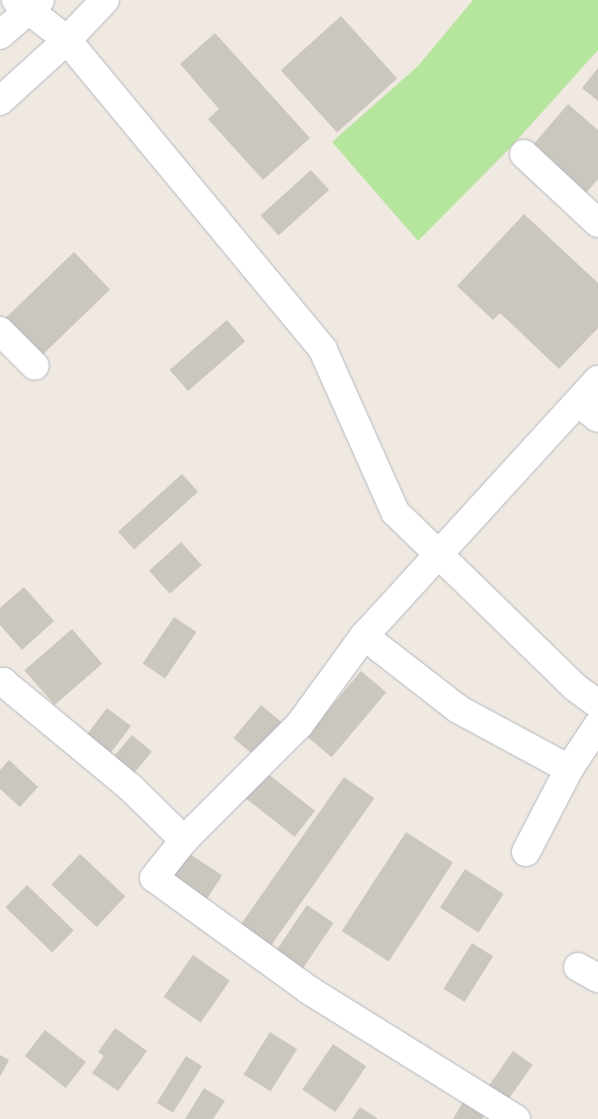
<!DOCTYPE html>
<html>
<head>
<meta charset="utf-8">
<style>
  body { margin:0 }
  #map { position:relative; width:598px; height:1119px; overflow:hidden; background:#efe9e1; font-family:Rubik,sans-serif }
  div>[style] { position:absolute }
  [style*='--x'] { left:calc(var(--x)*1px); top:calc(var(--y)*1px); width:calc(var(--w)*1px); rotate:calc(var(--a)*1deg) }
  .green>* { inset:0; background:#b6e59e }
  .building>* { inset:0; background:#cbc7bf; transform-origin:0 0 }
  .roads { filter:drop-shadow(0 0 1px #b4b7c1) drop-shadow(0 0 1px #b4b7c1) }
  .street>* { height:28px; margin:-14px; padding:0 14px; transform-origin:14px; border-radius:14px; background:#fff }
  .secondary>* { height:28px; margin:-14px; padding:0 14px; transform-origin:14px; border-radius:14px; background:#fff }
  span { translate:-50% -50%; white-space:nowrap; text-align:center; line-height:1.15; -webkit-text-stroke:4px #fff; paint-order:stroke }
</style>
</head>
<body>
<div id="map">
  <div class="green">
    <div style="clip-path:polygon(473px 0,598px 0,598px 50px,509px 149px,418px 241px,332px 142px,418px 66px)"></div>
  </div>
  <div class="building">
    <div style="left:341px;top:16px;width:84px;height:81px;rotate:48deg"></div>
    <div style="clip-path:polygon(215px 33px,310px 138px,263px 180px,208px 119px,219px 109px,180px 64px)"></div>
    <div style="clip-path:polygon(598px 68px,598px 101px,582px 88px)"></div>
    <div style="clip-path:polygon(568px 104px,598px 130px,598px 179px,586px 193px,532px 146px)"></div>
    <div style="left:311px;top:170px;width:27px;height:68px;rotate:48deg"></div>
    <div style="clip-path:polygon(524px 214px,598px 283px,598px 328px,559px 369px,500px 313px,493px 320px,457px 286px)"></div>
    <div style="left:74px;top:252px;width:52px;height:98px;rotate:46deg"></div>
    <div style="left:227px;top:320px;width:28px;height:76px;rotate:49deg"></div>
    <div style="left:182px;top:474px;width:24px;height:86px;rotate:48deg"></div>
    <div style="left:181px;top:542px;width:31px;height:43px;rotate:48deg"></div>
    <div style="clip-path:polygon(24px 587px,54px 621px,22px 650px,0 625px,0 608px)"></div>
    <div style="left:174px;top:617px;width:27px;height:56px;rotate:34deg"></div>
    <div style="left:72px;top:629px;width:46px;height:63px;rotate:49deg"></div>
    <div style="left:361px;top:671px;width:33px;height:85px;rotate:40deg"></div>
    <div style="left:261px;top:705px;width:34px;height:43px;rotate:40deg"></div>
    <div style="left:107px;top:708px;width:30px;height:41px;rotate:37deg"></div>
    <div style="left:132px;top:735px;width:26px;height:33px;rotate:40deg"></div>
    <div style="clip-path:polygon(9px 760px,38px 787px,20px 807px,0 789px,0 770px)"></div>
    <div style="left:263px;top:770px;width:66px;height:33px;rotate:38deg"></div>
    <div style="left:344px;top:777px;width:37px;height:190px;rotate:35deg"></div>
    <div style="left:406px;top:832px;width:56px;height:118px;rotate:33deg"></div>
    <div style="left:182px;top:849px;width:48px;height:34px;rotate:33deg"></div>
    <div style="left:80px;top:854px;width:62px;height:42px;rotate:43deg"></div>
    <div style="left:465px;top:869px;width:46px;height:46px;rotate:33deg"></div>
    <div style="left:27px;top:885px;width:65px;height:31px;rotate:44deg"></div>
    <div style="left:307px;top:905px;width:32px;height:57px;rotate:34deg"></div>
    <div style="left:472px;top:943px;width:25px;height:54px;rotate:32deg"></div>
    <div style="left:193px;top:955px;width:45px;height:51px;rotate:35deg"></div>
    <div style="clip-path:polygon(115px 1028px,147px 1051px,118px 1091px,92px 1073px,104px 1056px,98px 1052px)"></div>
    <div style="left:45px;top:1030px;width:52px;height:33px;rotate:38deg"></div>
    <div style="left:270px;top:1032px;width:32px;height:50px;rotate:32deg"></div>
    <div style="left:333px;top:1044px;width:40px;height:55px;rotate:34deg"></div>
    <div style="left:513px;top:1051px;width:24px;height:50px;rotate:35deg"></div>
    <div style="clip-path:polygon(0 1055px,9px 1060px,0 1077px)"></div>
    <div style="left:186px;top:1056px;width:19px;height:55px;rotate:32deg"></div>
    <div style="clip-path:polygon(204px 1088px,225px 1101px,213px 1119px,185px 1119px)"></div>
    <div style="clip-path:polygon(464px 1100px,486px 1112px,482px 1119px,453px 1119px)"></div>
    <div style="clip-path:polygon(360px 1107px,378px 1119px,352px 1119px)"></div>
  </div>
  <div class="roads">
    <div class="street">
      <div style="--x:16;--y:0;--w:65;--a:38.1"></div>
      <div style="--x:67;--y:40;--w:402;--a:50.4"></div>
      <div style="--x:323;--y:350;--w:177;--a:66"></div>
      <div style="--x:395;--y:512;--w:252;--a:44.2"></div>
      <div style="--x:576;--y:688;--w:27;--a:36"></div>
      <div style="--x:524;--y:154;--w:101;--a:43"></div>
      <div style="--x:0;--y:331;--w:49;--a:45"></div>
      <div style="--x:579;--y:403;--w:24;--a:38"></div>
      <div style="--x:364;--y:636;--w:119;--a:37.8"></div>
      <div style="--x:458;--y:709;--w:126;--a:28.4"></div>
      <div style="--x:0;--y:684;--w:4;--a:-34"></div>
      <div style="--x:3;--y:682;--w:165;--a:39.6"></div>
      <div style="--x:130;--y:787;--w:76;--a:44.5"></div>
      <div style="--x:526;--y:852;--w:93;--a:-62.6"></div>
      <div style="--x:569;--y:769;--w:53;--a:-56.6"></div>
      <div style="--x:578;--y:967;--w:23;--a:29"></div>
      <div style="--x:516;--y:1119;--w:244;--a:-148.1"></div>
      <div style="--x:309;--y:990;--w:191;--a:-144.1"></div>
      <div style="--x:154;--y:878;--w:48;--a:-51.7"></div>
      <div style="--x:184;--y:840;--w:164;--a:-45"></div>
      <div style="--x:300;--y:724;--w:109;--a:-54"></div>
      <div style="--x:364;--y:636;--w:347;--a:-47.6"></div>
    </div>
    <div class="secondary">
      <div style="--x:0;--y:35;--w:53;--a:-41.2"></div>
      <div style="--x:0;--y:101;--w:91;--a:-42.3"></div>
      <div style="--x:67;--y:40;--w:55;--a:-46.5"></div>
    </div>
  </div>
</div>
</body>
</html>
